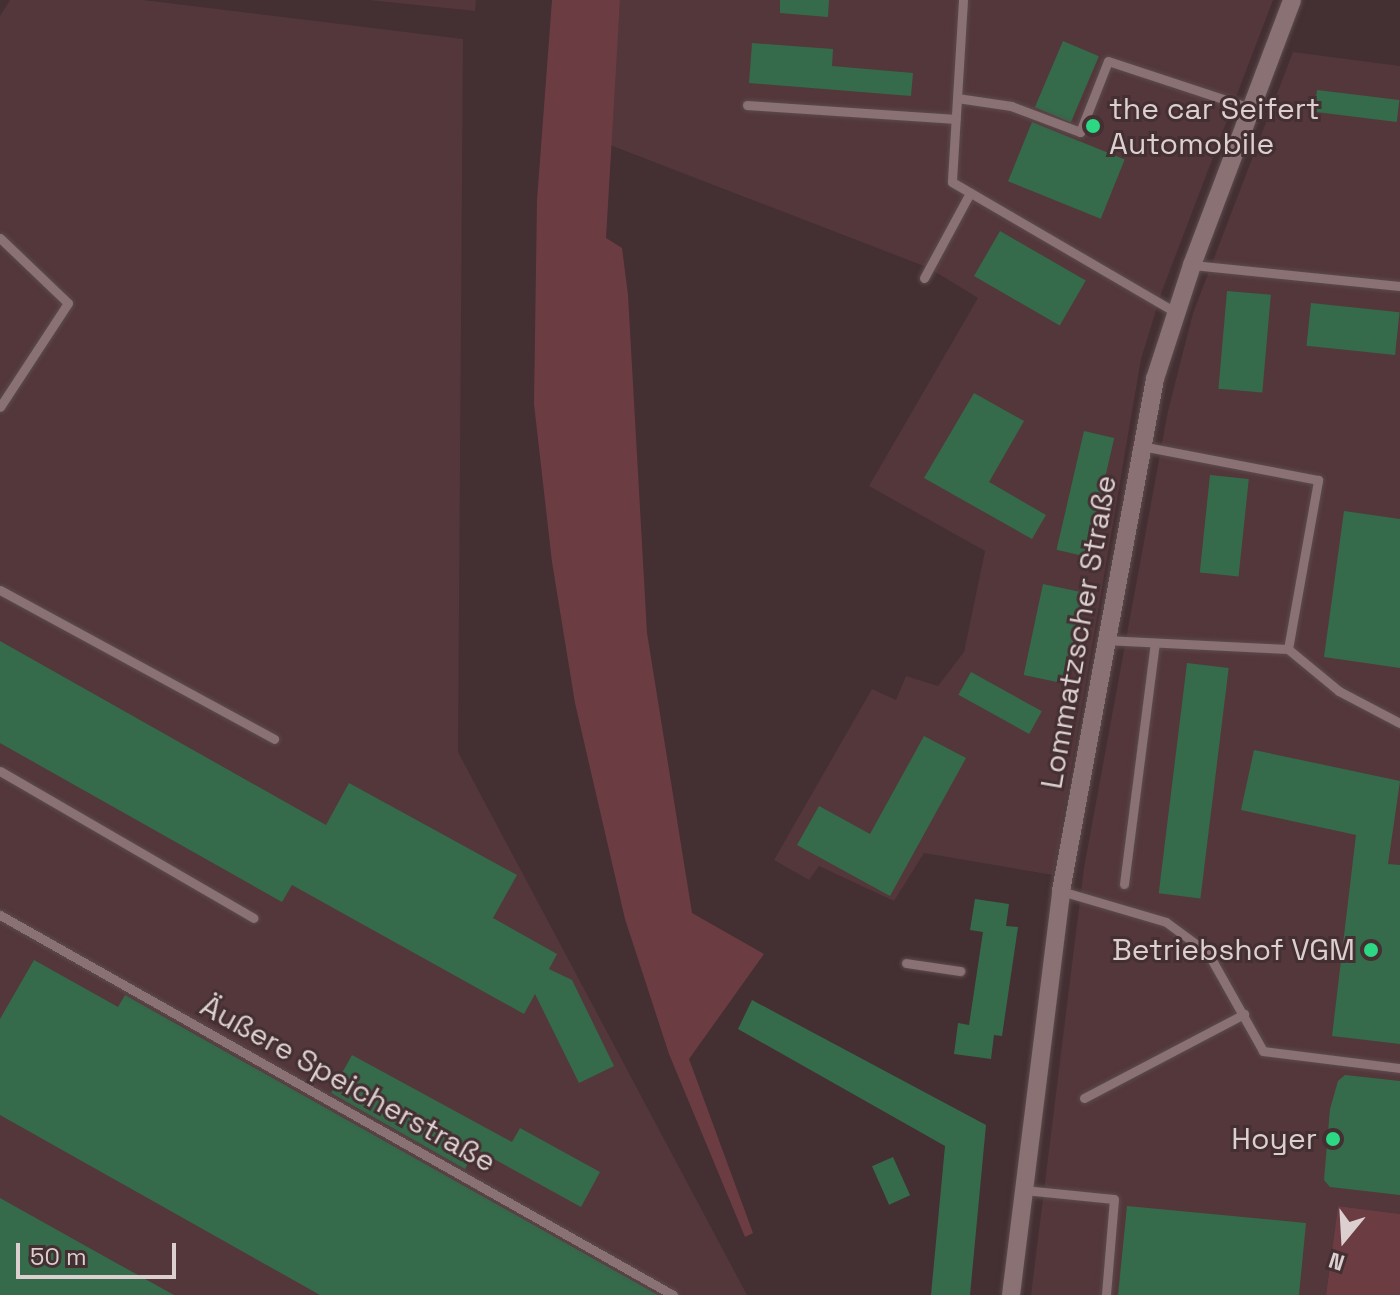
<!DOCTYPE html>
<html>
<head>
<meta charset="utf-8">
<style>
  body { margin:0 }
  #map { position:relative; width:1400px; height:1295px; overflow:hidden; background:#442f32; font-family:"Space Grotesk",sans-serif }
  div>[style] { position:absolute }
  [style*='--x'] { left:calc(var(--x)*1px); top:calc(var(--y)*1px); width:calc(var(--w)*1px); rotate:calc(var(--a)*1deg) }
  .built>* { inset:0; background:#53373b }
  .green>* { inset:0; background:#6c3c43 }
  .building>* { inset:0; background:#356b4b; transform-origin:0 0 }
  .roads { filter:drop-shadow(0 0 2px #5c4b4d) drop-shadow(0 0 2px #5c4b4d) }
  .lane>* { height:9px; margin:-4.5px; padding:0 4.5px; transform-origin:4.5px; border-radius:4.5px; background:#897174 }
  .street>* { height:18px; margin:-9px; padding:0 9px; transform-origin:9px; border-radius:9px; background:#897174 }
  .dots>* { width:22px; height:22px; translate:-50% -50%; box-sizing:border-box; border:4px solid #442f32; border-radius:50% }
  span { translate:-50% -50%; white-space:nowrap; text-align:center; line-height:1.15; -webkit-text-stroke:6px #442f32; paint-order:stroke }
  .poi-label { font-size:30px; color:#dccfd0 }
  .left { translate:0 -50%; text-align:left }
  .right { translate:-100% -50%; text-align:right }
  .street-label { font-size:30px; color:#dccfd0 }
  .north { position:absolute; left:1304px; top:1199px; width:80px; height:80px; -webkit-text-stroke:6px #442f32; paint-order:stroke; rotate:198deg; font-size:22px; font-weight:700; line-height:32px; text-align:center; color:#dccfd0 }
  .north::after { content:''; display:block; margin:auto; width:28px; height:36px; background:#dccfd0; clip-path:polygon(50% 0,100% 100%,50% 72%,0 100%) }
  .scale { position:absolute; left:16px; top:1243px; width:160px; height:36px; box-sizing:border-box; border:4px solid #dccfd0; border-top:0; padding-left:10px; font-size:24px; line-height:28px; white-space:nowrap; color:#dccfd0; -webkit-text-stroke:6px #442f32; paint-order:stroke }
</style>
</head>
<body>
<div id="map">
  <div class="built">
    <div style="clip-path:polygon(10px 0,143px 0,463px 39px,458px 752px,747px 1295px,0 1295px,0 16px)"></div>
    <div style="clip-path:polygon(369px 0,476px 0,475px 11px)"></div>
    <div style="clip-path:polygon(620px 0,1273px 0,1162px 291px,1141px 359px,1053px 875px,924px 853px,894px 901px,819px 866px,809px 880px,774px 860px,872px 689px,896px 700px,906px 676px,938px 686px,964px 652px,985px 551px,869px 486px,978px 298px,929px 268px,610px 145px)"></div>
    <div style="clip-path:polygon(1293px 52px,1400px 66px,1400px 1214px,1338px 1206px,1326px 1295px,1031px 1295px,1084px 868px,1168px 411px,1193px 313px)"></div>
  </div>
  <div class="green">
    <div style="clip-path:polygon(552px 0,620px 0,606px 238px,622px 248px,628px 295px,647px 633px,692px 913px,764px 954px,689px 1059px,753px 1233px,745px 1237px,669px 1054px,625px 919px,575px 703px,552px 562px,534px 404px,537px 200px)"></div>
    <div style="clip-path:polygon(1338px 1206px,1400px 1214px,1400px 1295px,1326px 1295px)"></div>
  </div>
  <div class="building">
    <div style="clip-path:polygon(780px 0,829px 0,828px 17px,780px 13px)"></div>
    <div style="left:1063px;top:41px;width:39px;height:72px;rotate:23deg"></div>
    <div style="clip-path:polygon(752px 43px,833px 49px,832px 66px,913px 73px,911px 96px,749px 83px)"></div>
    <div style="left:1317px;top:90px;width:83px;height:22px;rotate:7deg"></div>
    <div style="left:1032px;top:122px;width:100px;height:64px;rotate:22deg"></div>
    <div style="left:1000px;top:231px;width:99px;height:52px;rotate:30deg"></div>
    <div style="left:1227px;top:291px;width:44px;height:98px;rotate:5deg"></div>
    <div style="left:1311px;top:303px;width:89px;height:43px;rotate:6deg"></div>
    <div style="clip-path:polygon(974px 393px,1024px 421px,989px 482px,1046px 515px,1032px 539px,924px 478px)"></div>
    <div style="left:1084px;top:431px;width:31px;height:122px;rotate:13deg"></div>
    <div style="left:1210px;top:475px;width:39px;height:98px;rotate:6deg"></div>
    <div style="clip-path:polygon(1344px 511px,1400px 519px,1400px 668px,1324px 657px)"></div>
    <div style="left:1043px;top:584px;width:45px;height:93px;rotate:12deg"></div>
    <div style="clip-path:polygon(0 641px,326px 825px,349px 783px,517px 875px,493px 918px,557px 954px,549px 969px,572px 980px,614px 1066px,579px 1083px,535px 994px,524px 1014px,292px 885px,282px 902px,0 743px)"></div>
    <div style="left:1187px;top:663px;width:42px;height:232px;rotate:7deg"></div>
    <div style="left:971px;top:672px;width:81px;height:26px;rotate:29deg"></div>
    <div style="clip-path:polygon(924px 736px,966px 758px,890px 896px,797px 845px,819px 806px,870px 834px)"></div>
    <div style="clip-path:polygon(1254px 750px,1400px 781px,1388px 864px,1400px 865px,1400px 1044px,1332px 1036px,1356px 835px,1241px 810px)"></div>
    <div style="clip-path:polygon(975px 899px,1009px 904px,1006px 926px,1018px 927px,1002px 1036px,994px 1035px,991px 1059px,954px 1054px,958px 1023px,969px 1025px,983px 932px,970px 930px)"></div>
    <div style="clip-path:polygon(34px 960px,118px 1007px,125px 995px,658px 1295px,320px 1295px,0 1115px,0 1019px)"></div>
    <div style="clip-path:polygon(752px 1000px,986px 1125px,970px 1295px,931px 1295px,945px 1146px,738px 1029px)"></div>
    <div style="clip-path:polygon(352px 1055px,512px 1142px,520px 1128px,600px 1172px,581px 1207px,476px 1149px,465px 1169px,331px 1093px)"></div>
    <div style="clip-path:polygon(1345px 1075px,1400px 1081px,1400px 1195px,1330px 1187px,1324px 1180px,1330px 1109px,1338px 1081px)"></div>
    <div style="left:893px;top:1157px;width:42px;height:23px;rotate:66deg"></div>
    <div style="clip-path:polygon(0 1198px,109px 1259px,174px 1295px,0 1295px)"></div>
    <div style="clip-path:polygon(1127px 1206px,1306px 1223px,1299px 1295px,1118px 1295px)"></div>
  </div>
  <div class="roads">
    <div class="lane">
      <div style="--x:963;--y:0;--w:182;--a:93.5"></div>
      <div style="--x:952;--y:182;--w:258;--a:30.2"></div>
      <div style="--x:957;--y:98;--w:55;--a:8.4"></div>
      <div style="--x:1011;--y:106;--w:74;--a:20.6"></div>
      <div style="--x:1080;--y:132;--w:76;--a:-68.5"></div>
      <div style="--x:1108;--y:61;--w:150;--a:18.3"></div>
      <div style="--x:747;--y:105;--w:209;--a:3.8"></div>
      <div style="--x:0;--y:238;--w:94;--a:43.7"></div>
      <div style="--x:68;--y:303;--w:124;--a:123.2"></div>
      <div style="--x:1192;--y:265;--w:209;--a:5.8"></div>
      <div style="--x:924;--y:278;--w:97;--a:-61.6"></div>
      <div style="--x:0;--y:590;--w:312;--a:28.5"></div>
      <div style="--x:1104;--y:640;--w:184;--a:2.8"></div>
      <div style="--x:1288;--y:649;--w:172;--a:-79.9"></div>
      <div style="--x:1318;--y:480;--w:180;--a:-169.1"></div>
      <div style="--x:1288;--y:649;--w:66;--a:39.5"></div>
      <div style="--x:1339;--y:691;--w:69;--a:27.7"></div>
      <div style="--x:0;--y:771;--w:293;--a:30.1"></div>
      <div style="--x:1124;--y:884;--w:243;--a:-82.7"></div>
      <div style="--x:1061;--y:891;--w:109;--a:16.4"></div>
      <div style="--x:1166;--y:922;--w:52;--a:36.4"></div>
      <div style="--x:1208;--y:953;--w:112;--a:60.7"></div>
      <div style="--x:1263;--y:1051;--w:138;--a:7.1"></div>
      <div style="--x:0;--y:915;--w:773;--a:29.45"></div>
      <div style="--x:906;--y:963;--w:55;--a:8.4"></div>
      <div style="--x:1084;--y:1098;--w:181;--a:-27.7"></div>
      <div style="--x:1024;--y:1190;--w:90;--a:5.7"></div>
      <div style="--x:1114;--y:1199;--w:96;--a:94.8"></div>
    </div>
    <div class="street">
      <div style="--x:1011;--y:1295;--w:407;--a:-82.9"></div>
      <div style="--x:1061;--y:891;--w:521;--a:-79.6"></div>
      <div style="--x:1155;--y:379;--w:120;--a:-72"></div>
      <div style="--x:1192;--y:265;--w:283;--a:-69.3"></div>
    </div>
  </div>
  <div class="dots">
    <div style="left:1093px;top:126px;background:#2cd884"></div>
    <div style="left:1371px;top:950px;background:#2cd884"></div>
    <div style="left:1333px;top:1139px;background:#2cd884"></div>
  </div>
  <div class="poi-label">
    <span class="left" style="left:1109px;top:126px">the car Seifert<br>Automobile</span>
    <span class="right" style="left:1355px;top:950px">Betriebshof VGM</span>
    <span class="right" style="left:1317px;top:1139px">Hoyer</span>
  </div>
  <div class="street-label">
    <span style="left:1079px;top:632px;rotate:-80deg">Lommatzscher Straße</span>
    <span style="left:348px;top:1084px;rotate:29deg">Äußere Speicherstraße</span>
  </div>
  <div class="north">N</div>
  <div class="scale">50 m</div>
</div>
</body>
</html>
